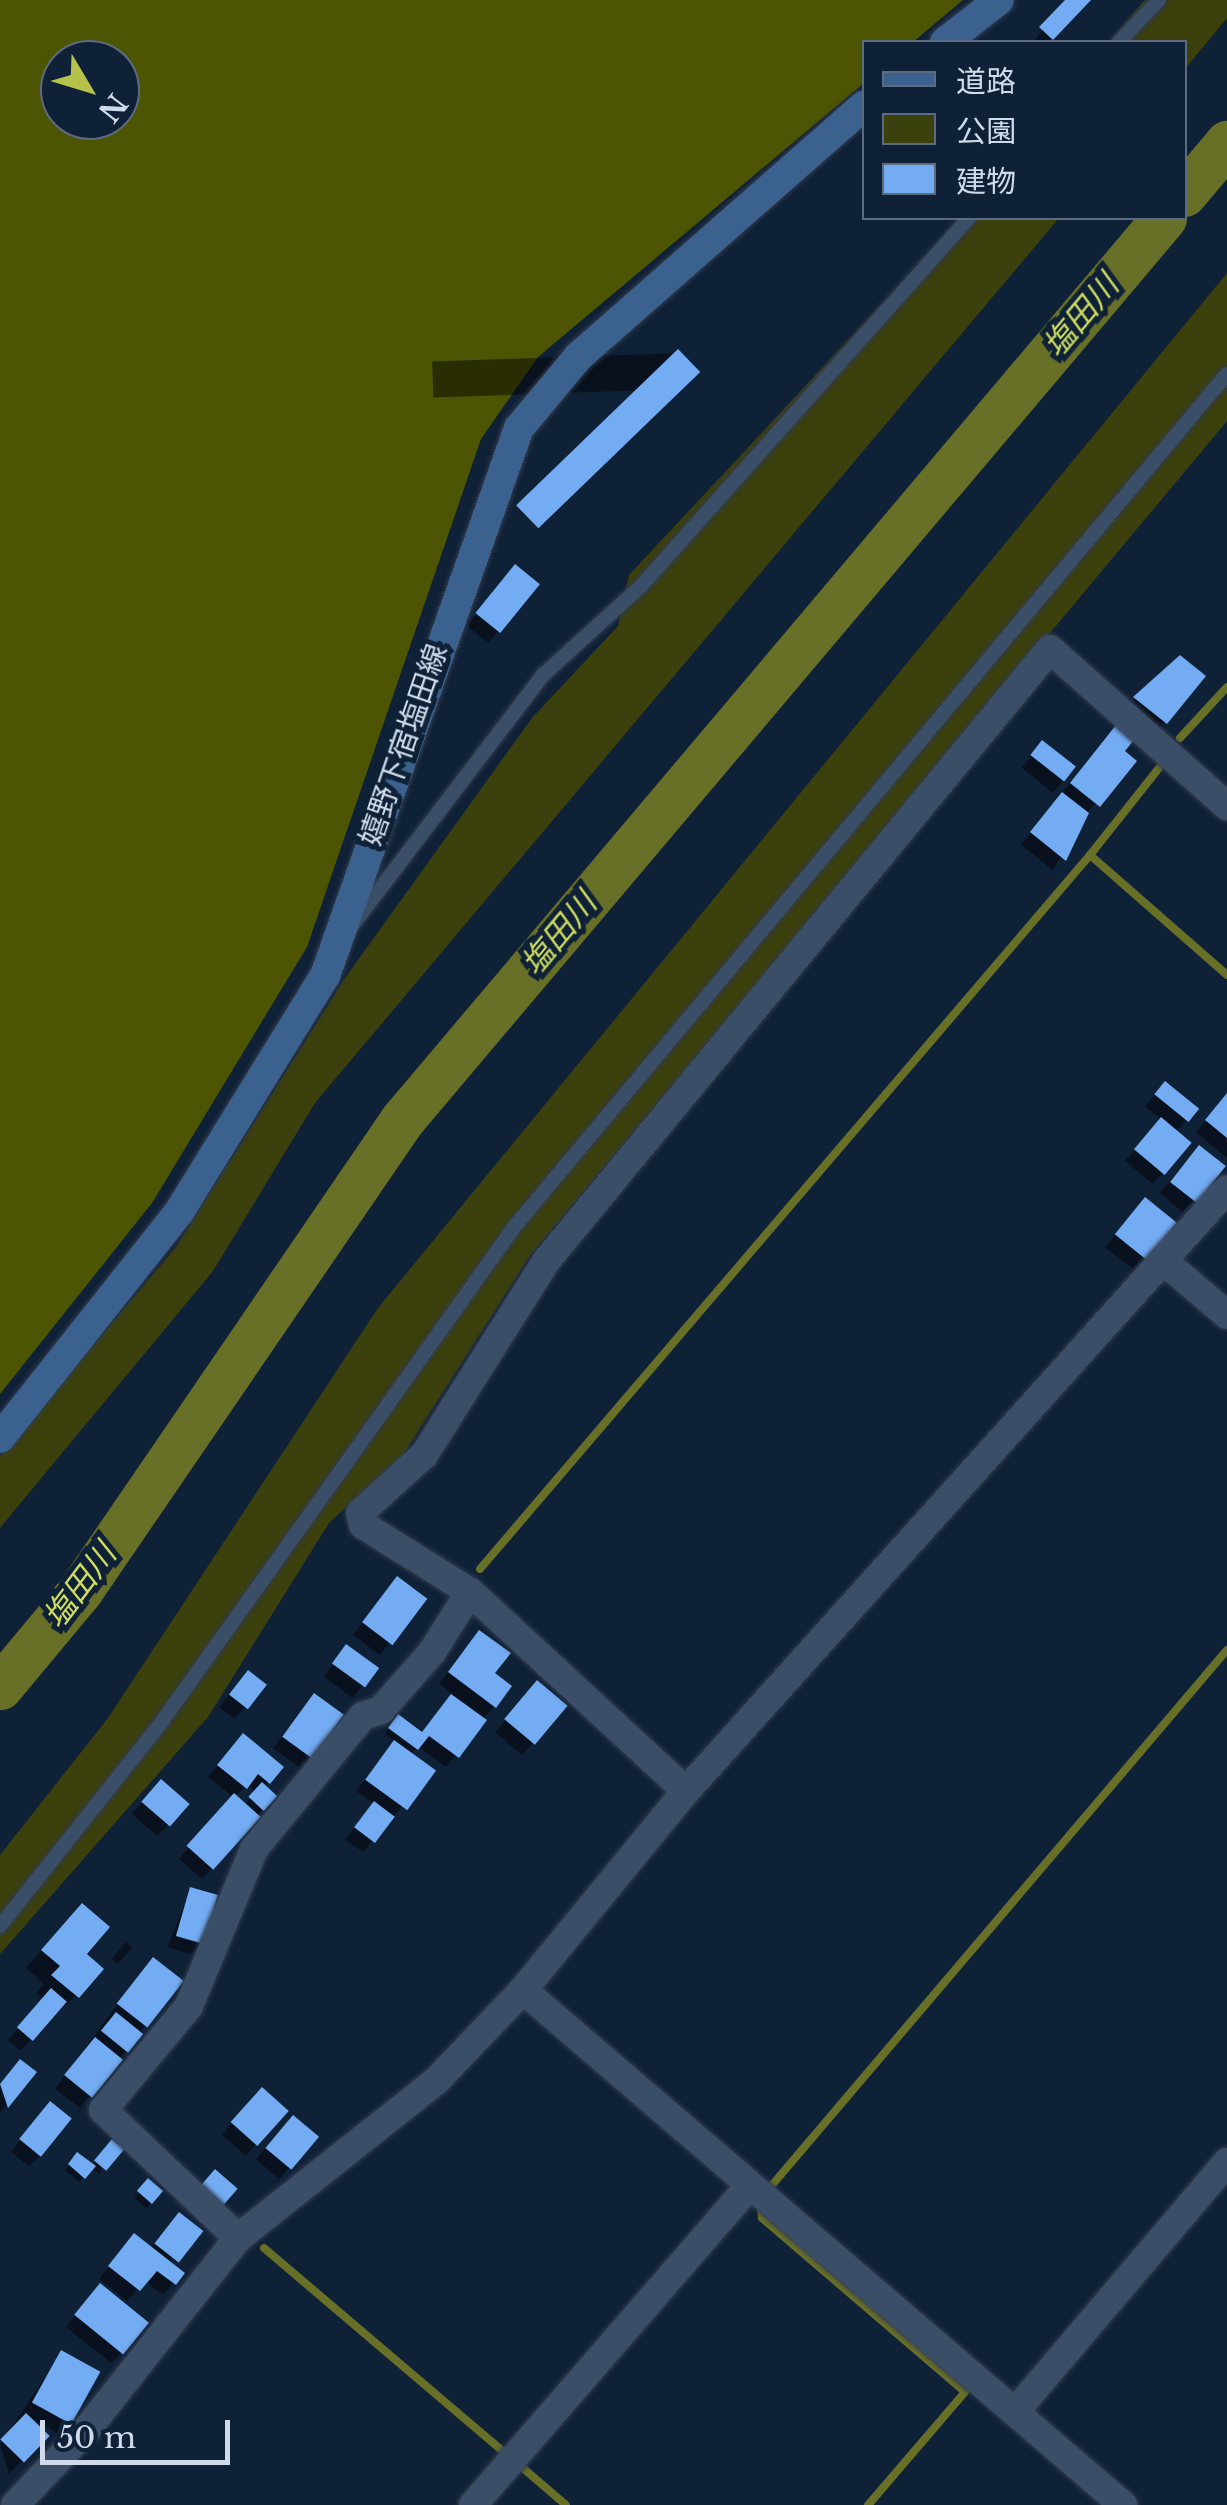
<!DOCTYPE html>
<html>
<head>
<meta charset="utf-8">
<style>
  body { margin:0 }
  #map { position:relative; width:1227px; height:2505px; overflow:hidden; background:#0f2137; font-family:"Libre Baskerville","Noto Sans JP",serif }
  div>[style] { position:absolute }
  [style*='--x'] { left:calc(var(--x)*1px); top:calc(var(--y)*1px); width:calc(var(--w)*1px); rotate:calc(var(--a)*1deg) }
  .green>* { inset:0; background:#3b400c }
  .forest>* { inset:0; background:#4e5502 }
  .shadow>* { inset:0; background:#0007; transform-origin:0 0 }
  .stream>* { height:8px; margin:-4px; padding:0 4px; transform-origin:4px; border-radius:4px; background:#687028 }
  .river>* { height:45px; margin:-22.5px; padding:0 22.5px; transform-origin:22.5px; border-radius:22.5px; background:#687028 }
  .building>* { inset:0; background:#73acf3; transform-origin:0 0 }
  .roads { filter:drop-shadow(0 0 2px #323b4e) drop-shadow(0 0 2px #323b4e) }
  .service>* { height:14px; margin:-7px; padding:0 7px; transform-origin:7px; border-radius:7px; background:#3a4e67 }
  .minor>* { height:28px; margin:-14px; padding:0 14px; transform-origin:14px; border-radius:14px; background:#3a4e67 }
  .secondary>* { height:30px; margin:-15px; padding:0 15px; transform-origin:15px; border-radius:15px; background:#3b618e }
  span { translate:-50% -50%; white-space:nowrap; text-align:center; line-height:1.15; -webkit-text-stroke:10px #0f2137; paint-order:stroke }
  .street-label { font-size:30px; color:#cfdbea }
  .water-label { font-size:32px; color:#cedc5f; font-style:italic }
  .legend { position:absolute; left:862px; top:40px; width:325px; height:180px; box-sizing:border-box; background:#0f2137; border:2px solid #5c6b7f; margin:0; padding:12px 18px; list-style:none; font-size:30px; color:#cfdbea }
  .legend li { display:flex; align-items:center; gap:20px; height:50px }
  .legend b { width:50px; border:2px solid #5c6b7f }
  .north { position:absolute; left:40px; top:40px; width:100px; height:100px; box-sizing:border-box; background:#0f2137; border:2px solid #5c6b7f; border-radius:50%; rotate:128deg; font-size:28px; font-weight:700; line-height:40px; text-align:center; color:#cfdbea }
  .north::after { content:''; display:block; margin:auto; width:35px; height:45px; background:#b5c249; clip-path:polygon(50% 0,100% 100%,50% 72%,0 100%) }
  .scale { position:absolute; left:40px; top:2420px; width:190px; height:45px; box-sizing:border-box; border:5px solid #cfdbea; border-top:0; padding-left:12px; font-size:30px; line-height:35px; white-space:nowrap; color:#cfdbea; -webkit-text-stroke:8px #0f2137; paint-order:stroke }
</style>
</head>
<body>
<div id="map">
  <div class="green">
    <div style="clip-path:polygon(1145px 0,1227px 0,1227px 18px,1185px 69px,1184px 42px,1109px 42px)"></div>
    <div style="clip-path:polygon(962px 218px,1059px 218px,315px 1103px,213px 1271px,0 1528px,0 1456px,176px 1247px,345px 978px,532px 718px,618px 626px,629px 575px)"></div>
    <div style="clip-path:polygon(1227px 273px,1227px 421px,529px 1257px,403px 1455px,329px 1523px,208px 1717px,0 1954px,0 1855px,108px 1718px,378px 1308px)"></div>
  </div>
  <div class="forest">
    <div style="clip-path:polygon(evenodd,0 0,963px 0,913px 42px,864px 42px,864px 83px,538px 357px,481px 439px,307px 947px,152px 1203px,0 1394px,0 0,60px 60px,120px 60px,120px 120px,60px 120px,60px 60px)"></div>
  </div>
  <div class="shadow">
    <div style="clip-path:polygon(1067px 0,1088px 0,1047px 42px,1033px 42px)"></div>
    <div style="left:678px;top:353px;width:36px;height:246px;rotate:88deg"></div>
    <div style="left:515px;top:567px;width:27px;height:76px;rotate:39deg"></div>
    <div style="clip-path:polygon(1180px 659px,1202px 677px,1154px 734px,1124px 710px)"></div>
    <div style="clip-path:polygon(1105px 739px,1134px 761px,1085px 815px,1053px 870px,1021px 845px)"></div>
    <div style="left:1042px;top:743px;width:40px;height:32px;rotate:39deg"></div>
    <div style="clip-path:polygon(1165px 1084px,1186px 1121px,1175px 1132px,1188px 1143px,1153px 1184px,1125px 1161px,1161px 1120px,1145px 1106px)"></div>
    <div style="clip-path:polygon(1227px 1096px,1227px 1158px,1196px 1132px)"></div>
    <div style="clip-path:polygon(1188px 1159px,1193px 1201px,1182px 1212px,1160px 1193px)"></div>
    <div style="clip-path:polygon(1135px 1211px,1144px 1258px,1133px 1269px,1105px 1247px)"></div>
    <div style="clip-path:polygon(387px 1591px,424px 1600px,380px 1655px,353px 1635px)"></div>
    <div style="clip-path:polygon(469px 1644px,492px 1674px,494px 1706px,446px 1767px,418px 1746px,410px 1755px,432px 1771px,363px 1852px,345px 1839px,374px 1804px,356px 1791px,396px 1742px,385px 1734px,393px 1722px,421px 1734px,453px 1695px,439px 1684px)"></div>
    <div style="left:346px;top:1647px;width:36px;height:37px;rotate:37deg"></div>
    <div style="clip-path:polygon(237px 1684px,245px 1708px,234px 1719px,219px 1707px)"></div>
    <div style="clip-path:polygon(527px 1695px,532px 1744px,522px 1755px,495px 1732px)"></div>
    <div style="clip-path:polygon(314px 1696px,310px 1756px,299px 1767px,273px 1748px)"></div>
    <div style="clip-path:polygon(evenodd,232px 1748px,281px 1768px,264px 1787px,274px 1796px,202px 1879px,179px 1859px,233px 1797px,208px 1777px,232px 1748px,247px 1785px,256px 1792px,244px 1806px,234px 1797px,247px 1785px)"></div>
    <div style="clip-path:polygon(150px 1793px,168px 1825px,157px 1836px,132px 1814px)"></div>
    <div style="clip-path:polygon(191px 1890px,202px 1943px,191px 1954px,167px 1947px)"></div>
    <div style="clip-path:polygon(65px 1923px,101px 1970px,20px 2051px,8px 2040px,44px 1999px,36px 1993px,44px 1984px,26px 1968px)"></div>
    <div style="left:126px;top:1942px;width:8px;height:22px;rotate:40deg"></div>
    <div style="clip-path:polygon(142px 1971px,145px 2026px,80px 2108px,55px 2089px)"></div>
    <div style="clip-path:polygon(20px 2062px,33px 2072px,0 2113px,0 2084px)"></div>
    <div style="clip-path:polygon(251px 2101px,286px 2111px,246px 2156px,222px 2135px)"></div>
    <div style="clip-path:polygon(39px 2115px,40px 2155px,29px 2166px,11px 2152px)"></div>
    <div style="clip-path:polygon(282px 2129px,289px 2168px,279px 2179px,256px 2159px)"></div>
    <div style="clip-path:polygon(107px 2147px,100px 2174px,91px 2167px,79px 2182px,65px 2170px,73px 2160px,92px 2166px)"></div>
    <div style="left:148px;top:2182px;width:16px;height:21px;rotate:40deg"></div>
    <div style="clip-path:polygon(168px 2226px,172px 2266px,181px 2274px,163px 2295px,145px 2281px,127px 2301px,99px 2279px,123px 2248px,150px 2249px)"></div>
    <div style="clip-path:polygon(89px 2297px,122px 2352px,111px 2363px,66px 2327px)"></div>
    <div style="clip-path:polygon(62px 2353px,68px 2422px,57px 2433px,29px 2417px,46px 2436px,9px 2474px,0 2444px)"></div>
  </div>
  <div class="stream">
    <div style="--x:1180;--y:738;--w:69;--a:-47.3"></div>
    <div style="--x:1159;--y:768;--w:111;--a:128.4"></div>
    <div style="--x:1090;--y:855;--w:182;--a:41.2"></div>
    <div style="--x:480;--y:1569;--w:939;--a:-49.49"></div>
    <div style="--x:767;--y:2191;--w:710;--a:-49.63"></div>
    <div style="--x:761;--y:2203;--w:15;--a:86"></div>
    <div style="--x:762;--y:2218;--w:267;--a:40.6"></div>
    <div style="--x:965;--y:2392;--w:149;--a:130.6"></div>
    <div style="--x:264;--y:2248;--w:311;--a:40.4"></div>
    <div style="--x:524;--y:2469;--w:55;--a:40.6"></div>
  </div>
  <div class="river">
    <div style="--x:1184;--y:194;--w:67;--a:-49.9"></div>
    <div style="--x:0;--y:1687;--w:125;--a:-50.2"></div>
    <div style="--x:80;--y:1591;--w:571;--a:-55.64"></div>
    <div style="--x:402;--y:1120;--w:1181;--a:-49.81"></div>
  </div>
  <div class="building">
    <div style="clip-path:polygon(1065px 0,1091px 0,1053px 40px,1039px 27px)"></div>
    <div style="left:678px;top:349px;width:32px;height:225px;rotate:46deg"></div>
    <div style="left:515px;top:564px;width:32px;height:63px;rotate:39deg"></div>
    <div style="clip-path:polygon(1180px 655px,1206px 676px,1167px 724px,1133px 697px)"></div>
    <div style="clip-path:polygon(1116px 725px,1134px 740px,1125px 751px,1137px 761px,1100px 807px,1070px 783px)"></div>
    <div style="left:1042px;top:740px;width:43px;height:19px;rotate:38deg"></div>
    <div style="clip-path:polygon(1062px 792px,1089px 813px,1066px 861px,1030px 832px)"></div>
    <div style="left:1165px;top:1081px;width:44px;height:17px;rotate:39deg"></div>
    <div style="clip-path:polygon(1227px 1093px,1227px 1138px,1205px 1120px)"></div>
    <div style="left:1161px;top:1117px;width:40px;height:42px;rotate:40deg"></div>
    <div style="left:1199px;top:1145px;width:34px;height:47px;rotate:38deg"></div>
    <div style="left:1145px;top:1197px;width:41px;height:48px;rotate:39deg"></div>
    <div style="left:397px;top:1576px;width:38px;height:58px;rotate:37deg"></div>
    <div style="clip-path:polygon(479px 1630px,511px 1653px,495px 1673px,512px 1686px,496px 1708px,448px 1672px)"></div>
    <div style="left:346px;top:1644px;width:41px;height:24px;rotate:36deg"></div>
    <div style="left:248px;top:1670px;width:24px;height:31px;rotate:38deg"></div>
    <div style="left:537px;top:1680px;width:40px;height:51px;rotate:40deg"></div>
    <div style="left:314px;top:1693px;width:37px;height:54px;rotate:36deg"></div>
    <div style="clip-path:polygon(451px 1694px,487px 1720px,459px 1758px,429px 1736px,418px 1750px,388px 1728px,398px 1714px,422px 1732px)"></div>
    <div style="clip-path:polygon(243px 1733px,284px 1767px,270px 1784px,258px 1774px,247px 1789px,217px 1765px)"></div>
    <div style="left:394px;top:1740px;width:52px;height:49px;rotate:36deg"></div>
    <div style="left:161px;top:1779px;width:38px;height:30px;rotate:41deg"></div>
    <div style="left:262px;top:1782px;width:21px;height:20px;rotate:43deg"></div>
    <div style="left:234px;top:1793px;width:36px;height:71px;rotate:42deg"></div>
    <div style="left:374px;top:1801px;width:26px;height:33px;rotate:37deg"></div>
    <div style="left:190px;top:1887px;width:29px;height:51px;rotate:16deg"></div>
    <div style="clip-path:polygon(82px 1903px,110px 1927px,87px 1954px,104px 1969px,79px 1998px,51px 1975px,60px 1966px,41px 1950px)"></div>
    <div style="left:153px;top:1957px;width:39px;height:59px;rotate:38deg"></div>
    <div style="left:51px;top:1988px;width:21px;height:52px;rotate:41deg"></div>
    <div style="left:116px;top:2012px;width:35px;height:24px;rotate:39deg"></div>
    <div style="left:95px;top:2037px;width:36px;height:49px;rotate:39deg"></div>
    <div style="clip-path:polygon(20px 2059px,37px 2072px,8px 2108px,0 2084px)"></div>
    <div style="left:262px;top:2087px;width:36px;height:47px;rotate:42deg"></div>
    <div style="left:50px;top:2101px;width:28px;height:49px;rotate:39deg"></div>
    <div style="left:293px;top:2115px;width:34px;height:43px;rotate:40deg"></div>
    <div style="left:112px;top:2139px;width:16px;height:28px;rotate:40deg"></div>
    <div style="clip-path:polygon(77px 2152px,96px 2166px,85px 2179px,68px 2164px)"></div>
    <div style="left:215px;top:2169px;width:30px;height:27px;rotate:41deg"></div>
    <div style="left:148px;top:2178px;width:20px;height:17px;rotate:41deg"></div>
    <div style="left:179px;top:2212px;width:31px;height:40px;rotate:38deg"></div>
    <div style="clip-path:polygon(134px 2233px,185px 2273px,176px 2285px,157px 2271px,140px 2291px,108px 2266px)"></div>
    <div style="left:100px;top:2283px;width:63px;height:41px;rotate:39deg"></div>
    <div style="left:61px;top:2350px;width:45px;height:60px;rotate:29deg"></div>
    <div style="left:26px;top:2413px;width:33px;height:37px;rotate:44deg"></div>
  </div>
  <div class="roads">
    <div class="service">
      <div style="--x:1119;--y:42;--w:58;--a:-46.4"></div>
      <div style="--x:351;--y:927;--w:317;--a:-52.7"></div>
      <div style="--x:543;--y:675;--w:132;--a:-42.2"></div>
      <div style="--x:641;--y:586;--w:493;--a:-48.3"></div>
      <div style="--x:0;--y:1926;--w:259;--a:-51.6"></div>
      <div style="--x:161;--y:1723;--w:610;--a:-54.54"></div>
      <div style="--x:515;--y:1226;--w:1110;--a:-50.12"></div>
    </div>
    <div class="minor">
      <div style="--x:1166;--y:1263;--w:80;--a:40.4"></div>
      <div style="--x:686;--y:1791;--w:294;--a:-137.3"></div>
      <div style="--x:470;--y:1592;--w:126;--a:-147.9"></div>
      <div style="--x:363;--y:1525;--w:12;--a:-104"></div>
      <div style="--x:360;--y:1513;--w:86;--a:-42.2"></div>
      <div style="--x:424;--y:1455;--w:231;--a:-57.8"></div>
      <div style="--x:547;--y:1260;--w:791;--a:-50.54"></div>
      <div style="--x:1050;--y:649;--w:237;--a:41.6"></div>
      <div style="--x:523;--y:1990;--w:791;--a:40.64"></div>
      <div style="--x:238;--y:2238;--w:186;--a:-136.5"></div>
      <div style="--x:103;--y:2110;--w:135;--a:-50.4"></div>
      <div style="--x:189;--y:2006;--w:170;--a:-67.5"></div>
      <div style="--x:254;--y:1849;--w:172;--a:-50.7"></div>
      <div style="--x:363;--y:1716;--w:19;--a:-18"></div>
      <div style="--x:381;--y:1710;--w:77;--a:-48.7"></div>
      <div style="--x:432;--y:1652;--w:71;--a:-57.7"></div>
      <div style="--x:1015;--y:2412;--w:328;--a:-49.7"></div>
      <div style="--x:15;--y:2505;--w:106;--a:-46.5"></div>
      <div style="--x:88;--y:2428;--w:242;--a:-51.7"></div>
      <div style="--x:238;--y:2238;--w:254;--a:-38.4"></div>
      <div style="--x:437;--y:2080;--w:124;--a:-46.3"></div>
      <div style="--x:523;--y:1990;--w:257;--a:-50.7"></div>
      <div style="--x:686;--y:1791;--w:809;--a:-48.05"></div>
      <div style="--x:473;--y:2505;--w:423;--a:-49.1"></div>
    </div>
    <div class="secondary">
      <div style="--x:945;--y:42;--w:68;--a:-37.9"></div>
      <div style="--x:0;--y:1438;--w:288;--a:-51.6"></div>
      <div style="--x:179;--y:1212;--w:278;--a:-58.3"></div>
      <div style="--x:325;--y:976;--w:581;--a:-70.51"></div>
      <div style="--x:519;--y:428;--w:94;--a:-50.2"></div>
      <div style="--x:579;--y:356;--w:379;--a:-41.3"></div>
    </div>
  </div>
  <div class="street-label">
    <span style="left:404px;top:745px;rotate:-71deg">嬉野下宿塩田線</span>
  </div>
  <div class="water-label">
    <span style="left:1081px;top:316px;rotate:-50deg">塩田川</span>
    <span style="left:559px;top:934px;rotate:-50deg">塩田川</span>
    <span style="left:80px;top:1586px;rotate:-53deg">塩田川</span>
  </div>
  <ul class="legend">
  <li><b style="height:12px;background:#3b618e"></b>道路</li>
  <li><b style="height:28px;background:#3b400c"></b>公園</li>
  <li><b style="height:28px;background:#73acf3"></b>建物</li>
  </ul>
  <div class="north">N</div>
  <div class="scale">50 m</div>
</div>
</body>
</html>
